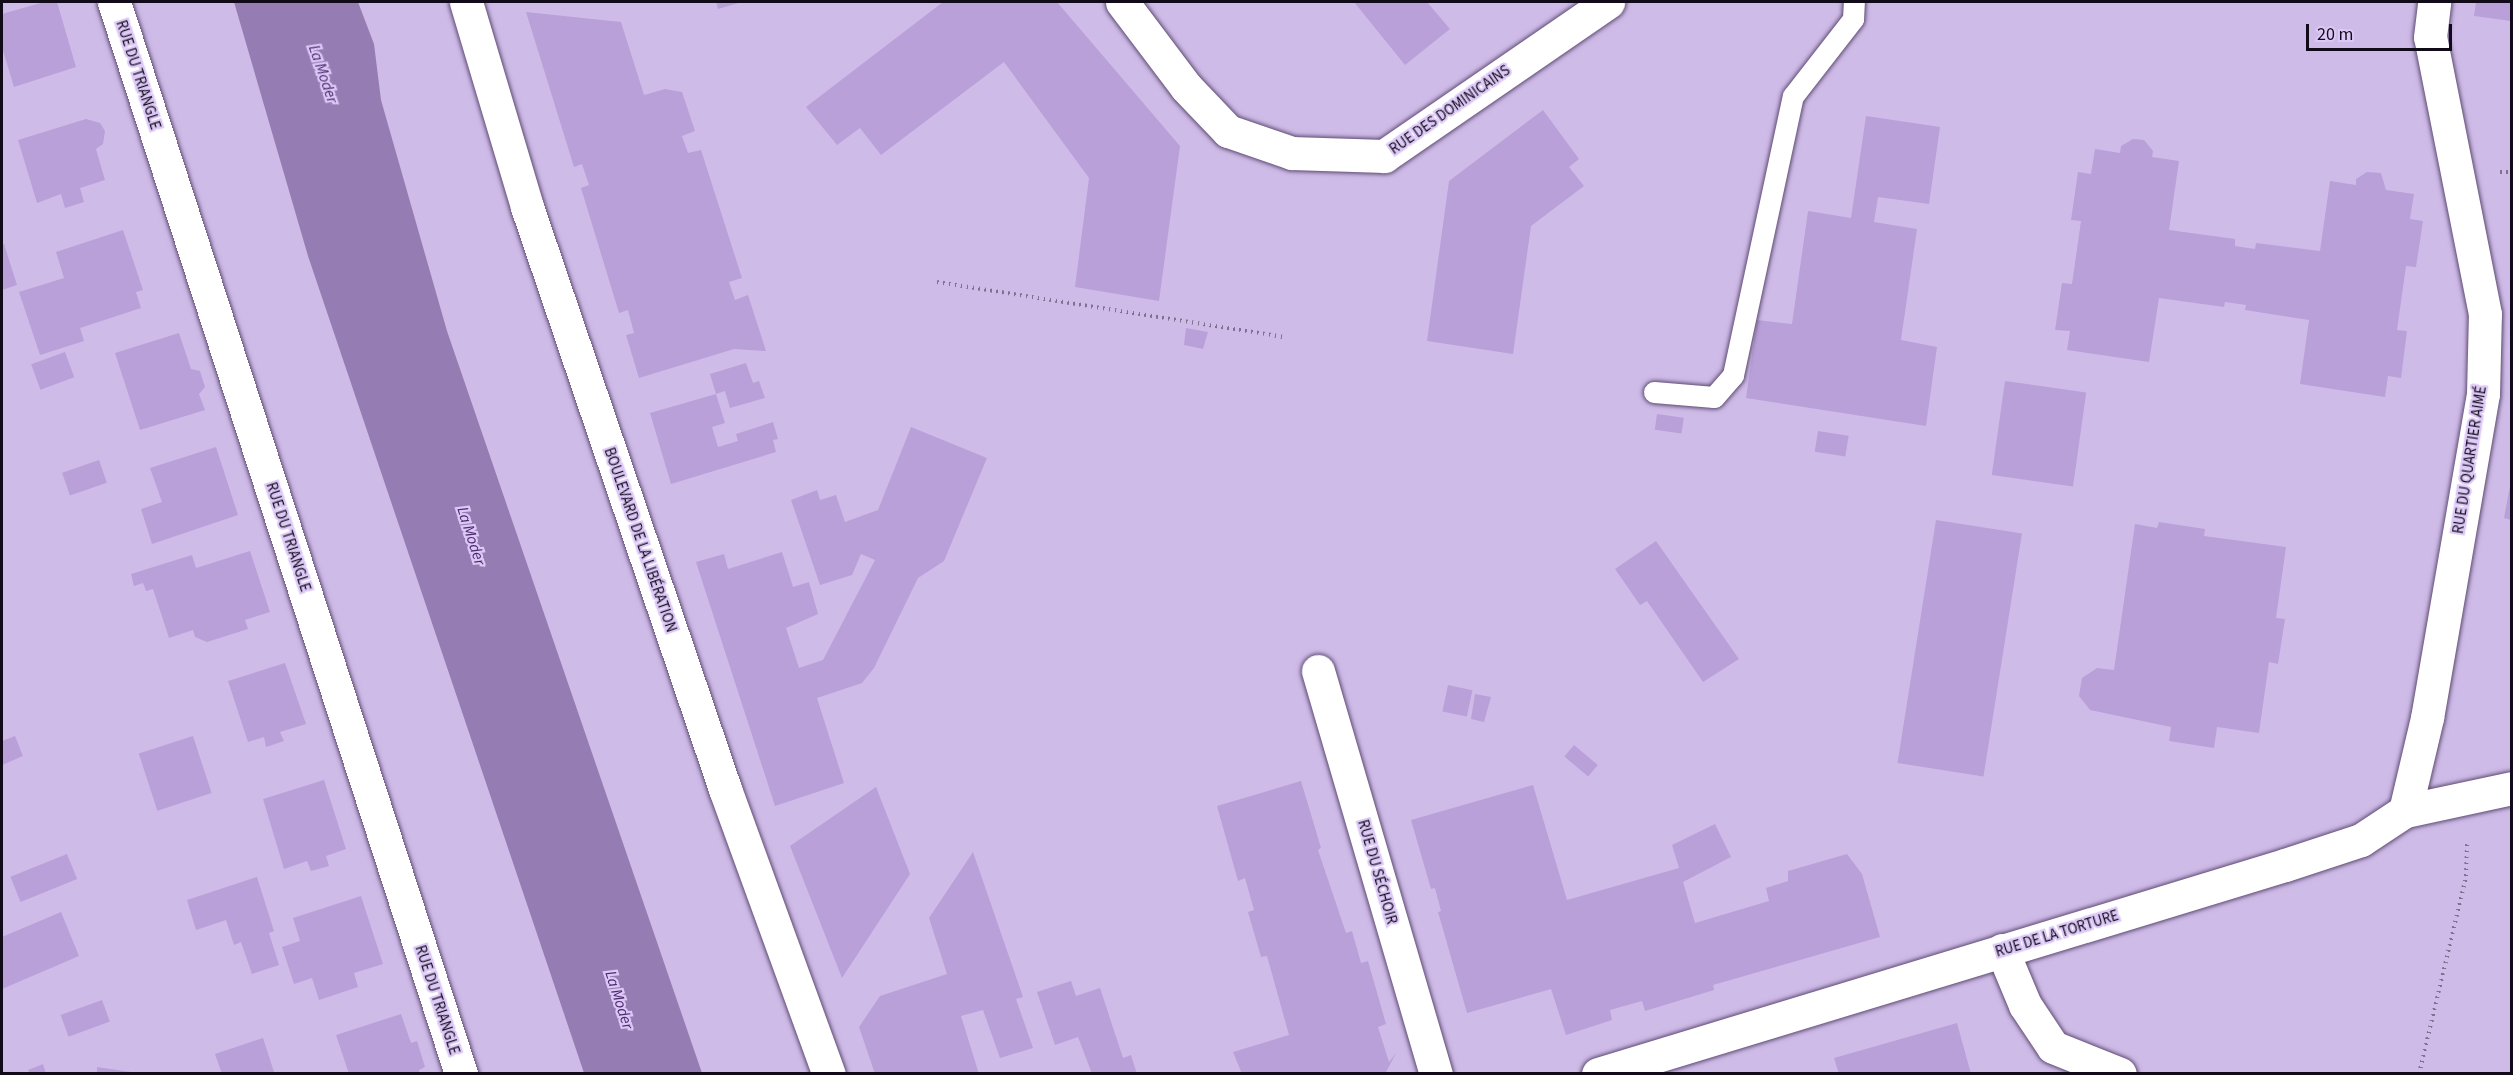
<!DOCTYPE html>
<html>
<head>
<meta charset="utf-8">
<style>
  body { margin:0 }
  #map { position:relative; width:2513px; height:1075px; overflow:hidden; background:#cfbbe8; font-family:"Source Sans 3",sans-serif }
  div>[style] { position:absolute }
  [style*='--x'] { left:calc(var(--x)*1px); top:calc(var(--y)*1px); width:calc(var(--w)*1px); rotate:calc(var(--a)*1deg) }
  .water>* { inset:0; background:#957db3 }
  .building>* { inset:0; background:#b9a0d9; transform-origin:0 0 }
  .path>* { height:4px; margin-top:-2px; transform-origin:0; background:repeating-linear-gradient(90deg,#807191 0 1.5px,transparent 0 6px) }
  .roads { filter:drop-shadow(0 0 2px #5e4c73) drop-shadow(0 0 2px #5e4c73) }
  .service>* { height:21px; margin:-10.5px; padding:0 10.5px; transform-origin:10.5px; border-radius:10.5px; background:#fff }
  .minor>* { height:33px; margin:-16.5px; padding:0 16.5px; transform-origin:16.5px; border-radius:16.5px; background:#fff }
  .primary>* { height:33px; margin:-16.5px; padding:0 16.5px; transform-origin:16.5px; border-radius:16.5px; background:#fff }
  span { translate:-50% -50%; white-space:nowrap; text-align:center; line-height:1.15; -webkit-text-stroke:4.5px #dcc8f6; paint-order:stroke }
  .street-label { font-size:15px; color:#110a19 }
  .water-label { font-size:16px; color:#4c2a6d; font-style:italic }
  .frame { position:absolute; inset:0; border:3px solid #110a19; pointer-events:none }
  .scale { position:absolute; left:2306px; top:24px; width:146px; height:27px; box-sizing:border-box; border:3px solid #110a19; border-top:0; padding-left:8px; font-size:18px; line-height:21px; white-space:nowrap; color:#110a19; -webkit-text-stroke:4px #dcc8f6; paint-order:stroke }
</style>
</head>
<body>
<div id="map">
  <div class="water">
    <div style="clip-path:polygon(234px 2px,358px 2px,374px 44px,381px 100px,447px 331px,702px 1073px,584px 1073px,308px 256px)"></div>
  </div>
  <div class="building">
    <div style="clip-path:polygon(44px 2px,57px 2px,76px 67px,14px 87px,2px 47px,2px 14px)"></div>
    <div style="clip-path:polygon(716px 2px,742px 2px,718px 9px)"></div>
    <div style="clip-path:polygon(943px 2px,1057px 2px,1180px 146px,1159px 301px,1075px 287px,1089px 178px,1004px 62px,881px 155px,860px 128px,837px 145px,806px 107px)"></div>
    <div style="clip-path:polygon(1354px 2px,1427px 2px,1450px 29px,1405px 65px)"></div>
    <div style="clip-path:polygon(2476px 2px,2511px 2px,2511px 21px,2474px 16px)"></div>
    <div style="clip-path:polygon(526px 12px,621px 22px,644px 95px,665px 89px,682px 92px,695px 131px,682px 136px,688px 153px,701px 150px,742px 278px,729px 282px,735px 300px,748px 295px,766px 351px,734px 349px,639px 378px,626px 335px,634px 333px,628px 310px,619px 313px,581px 188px,589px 185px,582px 164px,574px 167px)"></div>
    <div style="clip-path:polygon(1543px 110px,1579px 159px,1569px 167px,1584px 186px,1531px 226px,1513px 354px,1427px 341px,1449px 181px)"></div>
    <div style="clip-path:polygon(1866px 116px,1940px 127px,1929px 204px,1878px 197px,1874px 222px,1917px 229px,1901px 340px,1937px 347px,1926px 426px,1746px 398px,1757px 320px,1792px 324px,1808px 211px,1851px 218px)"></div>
    <div style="clip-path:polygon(86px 119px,100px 123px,105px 131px,103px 144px,96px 149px,105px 180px,80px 188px,84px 202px,65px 208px,61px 194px,37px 203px,18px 140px)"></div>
    <div style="clip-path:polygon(2133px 139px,2144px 140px,2153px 151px,2152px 157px,2179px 161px,2169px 230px,2235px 239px,2235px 246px,2255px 249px,2256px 243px,2320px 251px,2330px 181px,2356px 185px,2356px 179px,2367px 172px,2381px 173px,2386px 190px,2414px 194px,2410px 219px,2423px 221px,2416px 267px,2406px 266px,2397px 330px,2407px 331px,2401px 378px,2388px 376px,2385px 397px,2300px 384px,2309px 320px,2245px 310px,2246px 305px,2225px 302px,2224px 307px,2159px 298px,2149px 362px,2067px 350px,2070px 331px,2055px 330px,2062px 283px,2072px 284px,2081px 221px,2071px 220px,2078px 172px,2091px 174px,2095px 149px,2120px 153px,2121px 146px)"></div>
    <div style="clip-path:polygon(123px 230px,143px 290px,136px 292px,141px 308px,80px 328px,84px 341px,40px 355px,19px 292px,64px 278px,56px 252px)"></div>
    <div style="clip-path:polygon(4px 244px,17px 285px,2px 290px,2px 245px)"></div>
    <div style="clip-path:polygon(1186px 328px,1208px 332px,1203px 349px,1184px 345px)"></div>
    <div style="clip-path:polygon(179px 333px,191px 369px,200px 371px,205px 387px,199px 394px,205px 410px,140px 430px,115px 353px)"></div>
    <div style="left:65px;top:352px;width:27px;height:36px;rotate:70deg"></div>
    <div style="clip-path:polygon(746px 363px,753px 383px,759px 381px,765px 398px,730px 408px,725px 391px,716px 394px,710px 374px)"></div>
    <div style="left:2005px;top:381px;width:82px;height:95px;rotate:8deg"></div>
    <div style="clip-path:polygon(716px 394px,725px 423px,712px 427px,718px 447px,738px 441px,736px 434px,773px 422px,778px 439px,773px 440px,776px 452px,671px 484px,650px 413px)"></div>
    <div style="left:1657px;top:414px;width:27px;height:16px;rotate:8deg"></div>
    <div style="clip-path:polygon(911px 427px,987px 458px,944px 561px,918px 578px,874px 668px,862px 683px,817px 698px,844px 783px,775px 806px,696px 562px,724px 554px,728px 569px,782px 552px,793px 587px,809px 582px,818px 614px,786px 628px,799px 668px,823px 660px,875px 560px,861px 554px,852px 575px,820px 585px,791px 500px,817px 490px,820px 500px,836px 495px,845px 522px,878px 510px)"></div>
    <div style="left:1818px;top:431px;width:31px;height:21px;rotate:9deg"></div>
    <div style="clip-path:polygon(216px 447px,238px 515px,152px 544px,141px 509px,162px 502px,150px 468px)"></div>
    <div style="left:99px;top:460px;width:24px;height:39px;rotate:71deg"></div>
    <div style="clip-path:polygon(2510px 486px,2511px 486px,2511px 520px,2504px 518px)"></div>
    <div style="left:1936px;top:520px;width:87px;height:246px;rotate:9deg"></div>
    <div style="clip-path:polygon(2159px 522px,2205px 529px,2204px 536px,2286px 547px,2276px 618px,2285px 619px,2278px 664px,2269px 662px,2259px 733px,2217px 727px,2214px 748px,2169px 741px,2171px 727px,2090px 710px,2079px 696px,2082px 678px,2097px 668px,2114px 670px,2135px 524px,2157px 528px)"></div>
    <div style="clip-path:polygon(1656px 541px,1739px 659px,1703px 682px,1647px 601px,1640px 605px,1615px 569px)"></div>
    <div style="clip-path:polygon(250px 551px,270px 612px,245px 620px,248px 629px,207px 642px,195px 637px,193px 630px,169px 638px,153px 589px,146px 591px,143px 583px,134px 586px,131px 574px,192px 555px,196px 568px)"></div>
    <div style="clip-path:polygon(285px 663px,306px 724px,280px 732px,284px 741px,266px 747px,264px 737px,248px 742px,228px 681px)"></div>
    <div style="left:1448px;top:685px;width:25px;height:27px;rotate:12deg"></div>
    <div style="clip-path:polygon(1475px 694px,1491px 697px,1484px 722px,1471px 719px)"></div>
    <div style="clip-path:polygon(15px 736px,23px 756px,2px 765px,2px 741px)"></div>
    <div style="left:193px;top:736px;width:60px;height:57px;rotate:72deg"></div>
    <div style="left:1574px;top:745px;width:31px;height:15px;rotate:40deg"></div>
    <div style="clip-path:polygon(324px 780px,346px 849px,326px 856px,329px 866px,311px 871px,307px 861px,284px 869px,263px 799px)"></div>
    <div style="clip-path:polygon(1301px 781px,1321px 848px,1318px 850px,1346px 933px,1352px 931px,1361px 963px,1368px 961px,1386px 1024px,1378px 1027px,1389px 1062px,1396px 1053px,1385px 1074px,1242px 1074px,1233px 1052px,1289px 1035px,1267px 956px,1261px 957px,1248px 912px,1254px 910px,1245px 878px,1238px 881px,1217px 806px)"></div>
    <div style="clip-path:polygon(1533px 785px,1567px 900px,1679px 868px,1672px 845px,1715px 824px,1731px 857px,1683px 882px,1695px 923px,1769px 901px,1766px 888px,1788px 881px,1788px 871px,1847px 854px,1862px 874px,1880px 937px,1713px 985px,1714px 990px,1645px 1011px,1642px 1001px,1610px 1010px,1612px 1020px,1566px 1035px,1551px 989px,1467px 1013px,1438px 912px,1441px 911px,1435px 888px,1431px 889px,1411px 820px)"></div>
    <div style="clip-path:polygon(876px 787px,910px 874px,842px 978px,790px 846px)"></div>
    <div style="clip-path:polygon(973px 852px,1023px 997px,1016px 999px,1033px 1048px,1000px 1058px,983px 1010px,961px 1016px,979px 1074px,875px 1074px,859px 1027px,880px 996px,947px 974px,929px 918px)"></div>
    <div style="left:67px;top:854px;width:27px;height:61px;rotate:68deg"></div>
    <div style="clip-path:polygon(257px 877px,274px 931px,269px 933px,279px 965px,252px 974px,241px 942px,234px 945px,226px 920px,196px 930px,187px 900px)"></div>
    <div style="clip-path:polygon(361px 896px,383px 964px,354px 973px,358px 987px,319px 1000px,312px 978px,294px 984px,282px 947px,300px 941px,293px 918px)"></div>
    <div style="clip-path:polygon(61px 912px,79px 956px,2px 989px,2px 937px)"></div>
    <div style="clip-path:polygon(1071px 981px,1076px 996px,1100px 988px,1123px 1058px,1131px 1055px,1137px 1074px,1092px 1074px,1078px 1037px,1055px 1045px,1037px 992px)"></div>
    <div style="left:102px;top:1000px;width:23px;height:44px;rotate:70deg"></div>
    <div style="clip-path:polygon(401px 1014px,411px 1043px,417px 1041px,425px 1067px,419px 1070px,420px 1074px,349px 1074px,336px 1035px)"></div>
    <div style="clip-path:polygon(1957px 1023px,1971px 1074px,1839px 1074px,1834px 1058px)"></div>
    <div style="clip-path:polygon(263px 1038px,274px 1072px,222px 1074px,215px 1054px)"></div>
    <div style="clip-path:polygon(43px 1064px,46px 1074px,30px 1074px,28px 1070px)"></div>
    <div style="clip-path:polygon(97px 1067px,131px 1072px,131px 1074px,97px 1074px)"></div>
  </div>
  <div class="path">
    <div style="--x:2500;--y:172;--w:12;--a:0"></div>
    <div style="--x:937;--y:282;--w:351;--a:9"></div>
    <div style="--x:2419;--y:1074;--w:204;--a:-76.6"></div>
    <div style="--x:2466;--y:876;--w:36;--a:-88"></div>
  </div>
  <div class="roads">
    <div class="service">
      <div style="--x:1654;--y:392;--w:60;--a:4.8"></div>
      <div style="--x:1714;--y:397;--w:29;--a:-49"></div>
      <div style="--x:1733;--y:375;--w:285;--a:-77.9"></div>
      <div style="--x:1793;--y:96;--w:98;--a:-52.1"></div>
      <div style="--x:1853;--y:19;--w:17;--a:-87"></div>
    </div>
    <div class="minor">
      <div style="--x:114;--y:2;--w:1127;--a:72.06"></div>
      <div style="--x:1122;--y:2;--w:106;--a:53"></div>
      <div style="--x:1186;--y:87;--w:61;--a:46.3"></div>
      <div style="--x:1228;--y:131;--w:68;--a:19"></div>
      <div style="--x:1292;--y:153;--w:92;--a:1.9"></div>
      <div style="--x:1384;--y:156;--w:272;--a:-34.5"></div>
      <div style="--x:1318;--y:671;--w:420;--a:73.7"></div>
      <div style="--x:2405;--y:811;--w:96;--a:-76.7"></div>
      <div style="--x:2427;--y:718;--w:329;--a:-80.2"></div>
      <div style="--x:2483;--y:394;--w:80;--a:-88.6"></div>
      <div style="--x:2485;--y:314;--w:282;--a:-101.2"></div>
      <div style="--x:2430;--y:37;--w:35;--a:-83"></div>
      <div style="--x:2002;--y:950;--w:60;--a:67.3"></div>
      <div style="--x:2025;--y:1005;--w:50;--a:56.3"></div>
      <div style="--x:2053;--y:1047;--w:72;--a:21.9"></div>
      <div style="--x:1598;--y:1074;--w:718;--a:-16.92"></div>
      <div style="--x:2285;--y:865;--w:80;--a:-18.2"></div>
      <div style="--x:2361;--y:840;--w:53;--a:-33.4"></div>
      <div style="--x:2405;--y:811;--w:109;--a:-12.1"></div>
    </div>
    <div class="primary">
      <div style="--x:466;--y:2;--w:214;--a:73.4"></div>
      <div style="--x:527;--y:207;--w:615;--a:71.21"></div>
      <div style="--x:725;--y:789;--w:303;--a:70"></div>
    </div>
  </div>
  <div class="street-label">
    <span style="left:138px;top:75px;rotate:72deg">RUE DU TRIANGLE</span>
    <span style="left:1450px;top:110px;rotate:-35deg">RUE DES DOMINICAINS</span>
    <span style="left:2470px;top:460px;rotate:-81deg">RUE DU QUARTIER AIMÉ</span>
    <span style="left:288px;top:537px;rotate:72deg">RUE DU TRIANGLE</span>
    <span style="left:640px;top:540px;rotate:71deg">BOULEVARD DE LA LIBÉRATION</span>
    <span style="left:1377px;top:872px;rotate:74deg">RUE DU SÉCHOIR</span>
    <span style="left:2057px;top:934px;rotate:-17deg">RUE DE LA TORTURE</span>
    <span style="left:437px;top:1000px;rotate:72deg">RUE DU TRIANGLE</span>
  </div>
  <div class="water-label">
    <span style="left:323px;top:74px;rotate:71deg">La Moder</span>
    <span style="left:471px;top:536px;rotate:72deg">La Moder</span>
    <span style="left:619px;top:1000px;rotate:72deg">La Moder</span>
  </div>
  <div class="frame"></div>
  <div class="scale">20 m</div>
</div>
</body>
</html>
